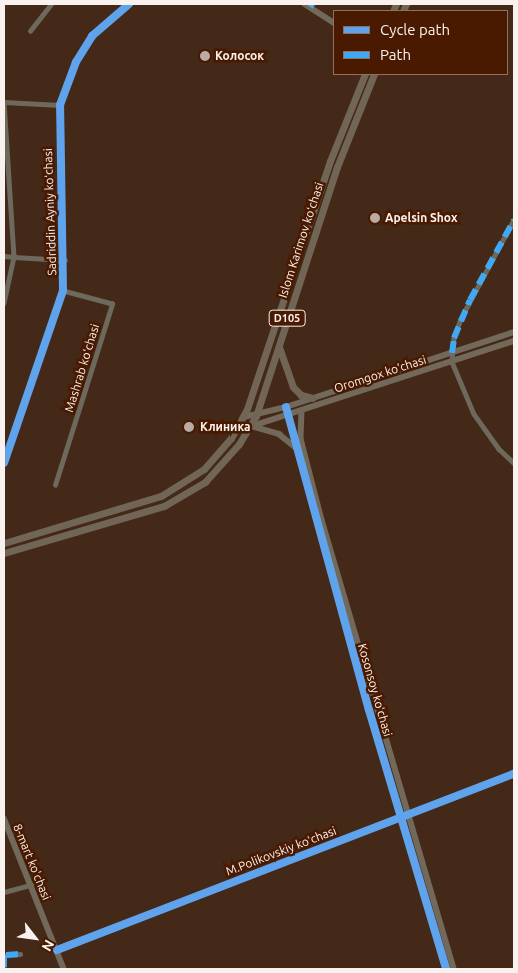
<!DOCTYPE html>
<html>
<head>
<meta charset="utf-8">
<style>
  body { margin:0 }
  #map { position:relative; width:518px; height:973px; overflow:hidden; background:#442818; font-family:Ubuntu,sans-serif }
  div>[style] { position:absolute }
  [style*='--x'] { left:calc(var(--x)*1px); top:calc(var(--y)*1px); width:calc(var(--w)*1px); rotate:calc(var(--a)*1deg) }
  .street>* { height:4.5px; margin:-2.25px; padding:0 2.25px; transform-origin:2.25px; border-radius:2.25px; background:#6d695d }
  .secondary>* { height:5.5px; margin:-2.75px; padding:0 2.75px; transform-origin:2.75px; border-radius:2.75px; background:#72695a }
  .primary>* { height:7px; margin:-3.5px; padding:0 3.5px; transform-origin:3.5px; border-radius:3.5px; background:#716656 }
  .quiet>* { height:6px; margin-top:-3px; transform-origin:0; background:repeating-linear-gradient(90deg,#3fa9f5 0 12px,transparent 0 18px) }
  .cycleway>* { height:8px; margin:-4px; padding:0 4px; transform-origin:4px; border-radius:4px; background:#60a3ed }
  .dots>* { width:14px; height:14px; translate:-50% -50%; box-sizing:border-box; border:2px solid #491900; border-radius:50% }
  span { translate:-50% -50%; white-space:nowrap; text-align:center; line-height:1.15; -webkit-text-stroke:5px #491900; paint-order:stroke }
  .shield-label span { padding:1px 4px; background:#491900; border:1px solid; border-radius:4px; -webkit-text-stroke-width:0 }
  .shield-label { font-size:11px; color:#faf2ee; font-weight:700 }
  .poi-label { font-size:12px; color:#faf2ee; font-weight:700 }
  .left { translate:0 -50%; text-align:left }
  .street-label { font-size:12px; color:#faf2ee }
  .frame { position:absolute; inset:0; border:5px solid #faf2ee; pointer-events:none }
  .legend { position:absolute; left:333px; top:10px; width:175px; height:65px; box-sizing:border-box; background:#491900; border:1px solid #90705f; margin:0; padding:6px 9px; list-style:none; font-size:15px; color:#faf2ee }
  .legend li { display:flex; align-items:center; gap:10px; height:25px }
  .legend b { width:25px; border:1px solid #90705f }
  .north { position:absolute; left:10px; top:913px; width:50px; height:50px; -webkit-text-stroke:4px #491900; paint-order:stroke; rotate:120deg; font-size:14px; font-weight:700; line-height:20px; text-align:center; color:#faf2ee }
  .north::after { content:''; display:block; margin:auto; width:18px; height:22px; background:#faf2ee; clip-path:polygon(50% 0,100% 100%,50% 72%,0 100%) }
</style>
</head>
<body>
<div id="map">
  <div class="street">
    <div style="--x:30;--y:31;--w:34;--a:-52"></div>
    <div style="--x:4;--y:102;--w:155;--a:86.3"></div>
    <div style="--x:14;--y:257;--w:51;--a:3.4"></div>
    <div style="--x:4;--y:102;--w:56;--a:3.1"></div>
    <div style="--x:514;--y:220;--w:112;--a:118.2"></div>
    <div style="--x:461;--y:319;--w:20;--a:110"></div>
    <div style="--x:454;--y:338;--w:24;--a:95"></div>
    <div style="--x:452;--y:362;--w:56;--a:67.1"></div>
    <div style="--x:474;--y:414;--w:43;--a:54.5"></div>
    <div style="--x:499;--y:449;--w:21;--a:43"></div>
    <div style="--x:4;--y:256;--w:10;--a:6"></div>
    <div style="--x:14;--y:257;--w:47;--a:102.3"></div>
    <div style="--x:4;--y:463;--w:182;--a:-71.1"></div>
    <div style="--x:63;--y:291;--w:186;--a:-90.9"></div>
    <div style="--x:60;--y:105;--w:46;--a:-69.6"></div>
    <div style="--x:76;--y:62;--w:31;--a:-58"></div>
    <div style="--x:92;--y:36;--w:49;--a:-40.9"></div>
    <div style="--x:55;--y:485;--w:190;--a:-72.5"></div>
    <div style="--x:112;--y:304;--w:51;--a:-165.1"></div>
    <div style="--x:4;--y:892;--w:28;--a:-15"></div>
    <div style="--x:57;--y:950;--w:490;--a:-21.1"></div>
    <div style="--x:4;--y:955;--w:14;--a:90"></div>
    <div style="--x:6;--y:955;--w:14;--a:-4"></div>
  </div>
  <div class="secondary">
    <div style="--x:305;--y:4;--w:35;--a:33"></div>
    <div style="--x:286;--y:407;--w:314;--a:74.7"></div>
    <div style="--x:369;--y:710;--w:270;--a:73.4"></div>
    <div style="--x:302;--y:410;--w:29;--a:92"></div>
    <div style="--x:301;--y:439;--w:84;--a:75.5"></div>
    <div style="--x:322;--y:520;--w:468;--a:73.6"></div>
    <div style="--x:244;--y:417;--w:43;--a:-13.4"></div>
    <div style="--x:286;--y:407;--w:240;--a:-18.2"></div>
    <div style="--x:241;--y:423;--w:40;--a:16"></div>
    <div style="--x:279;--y:434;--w:21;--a:39"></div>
    <div style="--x:252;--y:426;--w:275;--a:-18"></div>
    <div style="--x:4;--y:818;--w:162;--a:68.3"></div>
  </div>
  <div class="primary">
    <div style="--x:393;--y:11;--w:8;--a:-67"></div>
    <div style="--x:403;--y:11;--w:8;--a:-67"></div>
    <div style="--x:279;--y:347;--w:42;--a:70.7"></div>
    <div style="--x:293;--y:387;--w:11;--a:45"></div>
    <div style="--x:301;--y:395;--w:12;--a:14"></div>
    <div style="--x:4;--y:543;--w:164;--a:-16.7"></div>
    <div style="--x:161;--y:496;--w:51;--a:-32.1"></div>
    <div style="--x:204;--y:469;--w:41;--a:-48.9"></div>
    <div style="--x:231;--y:438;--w:33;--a:-61"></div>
    <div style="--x:247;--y:409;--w:262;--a:-71.5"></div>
    <div style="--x:330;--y:161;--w:94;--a:-68.1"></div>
    <div style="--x:4;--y:553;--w:167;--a:-16.4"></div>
    <div style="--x:164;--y:506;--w:48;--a:-30.3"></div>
    <div style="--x:205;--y:482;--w:51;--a:-48.2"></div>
    <div style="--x:239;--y:444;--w:33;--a:-59"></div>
    <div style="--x:256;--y:416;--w:262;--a:-72"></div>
    <div style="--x:337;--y:167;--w:100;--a:-68.3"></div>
  </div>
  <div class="quiet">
    <div style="--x:310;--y:7;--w:4;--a:-56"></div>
    <div style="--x:452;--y:353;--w:15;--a:-82"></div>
    <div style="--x:454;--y:338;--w:41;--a:-67.2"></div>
    <div style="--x:470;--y:300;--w:91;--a:-61.2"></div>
    <div style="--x:4;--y:955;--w:14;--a:90"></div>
    <div style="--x:6;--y:955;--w:14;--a:-4"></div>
  </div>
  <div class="cycleway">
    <div style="--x:286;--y:407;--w:314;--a:74.7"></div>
    <div style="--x:369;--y:710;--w:270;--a:73.4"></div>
    <div style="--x:4;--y:463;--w:182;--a:-71.1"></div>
    <div style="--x:63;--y:291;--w:186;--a:-90.9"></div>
    <div style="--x:60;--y:105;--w:46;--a:-69.6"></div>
    <div style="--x:76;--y:62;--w:31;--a:-58"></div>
    <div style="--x:92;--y:36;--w:49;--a:-40.9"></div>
    <div style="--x:57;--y:950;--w:490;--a:-21.1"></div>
  </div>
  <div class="dots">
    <div style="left:205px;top:56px;background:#baaba3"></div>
    <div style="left:375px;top:218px;background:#baaba3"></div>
    <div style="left:189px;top:427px;background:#baaba3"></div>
  </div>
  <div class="shield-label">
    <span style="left:287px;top:318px">D105</span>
  </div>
  <div class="poi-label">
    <span class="left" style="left:215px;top:56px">Колосок</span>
    <span class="left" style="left:385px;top:218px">Apelsin Shox</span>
    <span class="left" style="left:200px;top:427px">Клиника</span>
  </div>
  <div class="street-label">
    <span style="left:50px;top:212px;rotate:-92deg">Sadriddin Ayniy koʻchasi</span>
    <span style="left:301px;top:240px;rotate:-72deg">Islom Karimov koʻchasi</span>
    <span style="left:82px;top:368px;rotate:-73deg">Mashrab koʻchasi</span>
    <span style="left:380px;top:374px;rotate:-18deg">Oromgox ko‘chasi</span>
    <span style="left:375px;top:690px;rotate:74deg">Kosonsoy koʻchasi</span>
    <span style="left:281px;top:851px;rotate:-21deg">M.Polikovskiy koʻchasi</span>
    <span style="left:32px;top:862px;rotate:68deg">8-mart ko'chasi</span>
  </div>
  <div class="frame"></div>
  <ul class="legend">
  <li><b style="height:6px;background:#60a3ed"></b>Cycle path</li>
  <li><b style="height:6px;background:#3fa9f5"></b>Path</li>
  </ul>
  <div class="north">N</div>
</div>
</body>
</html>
